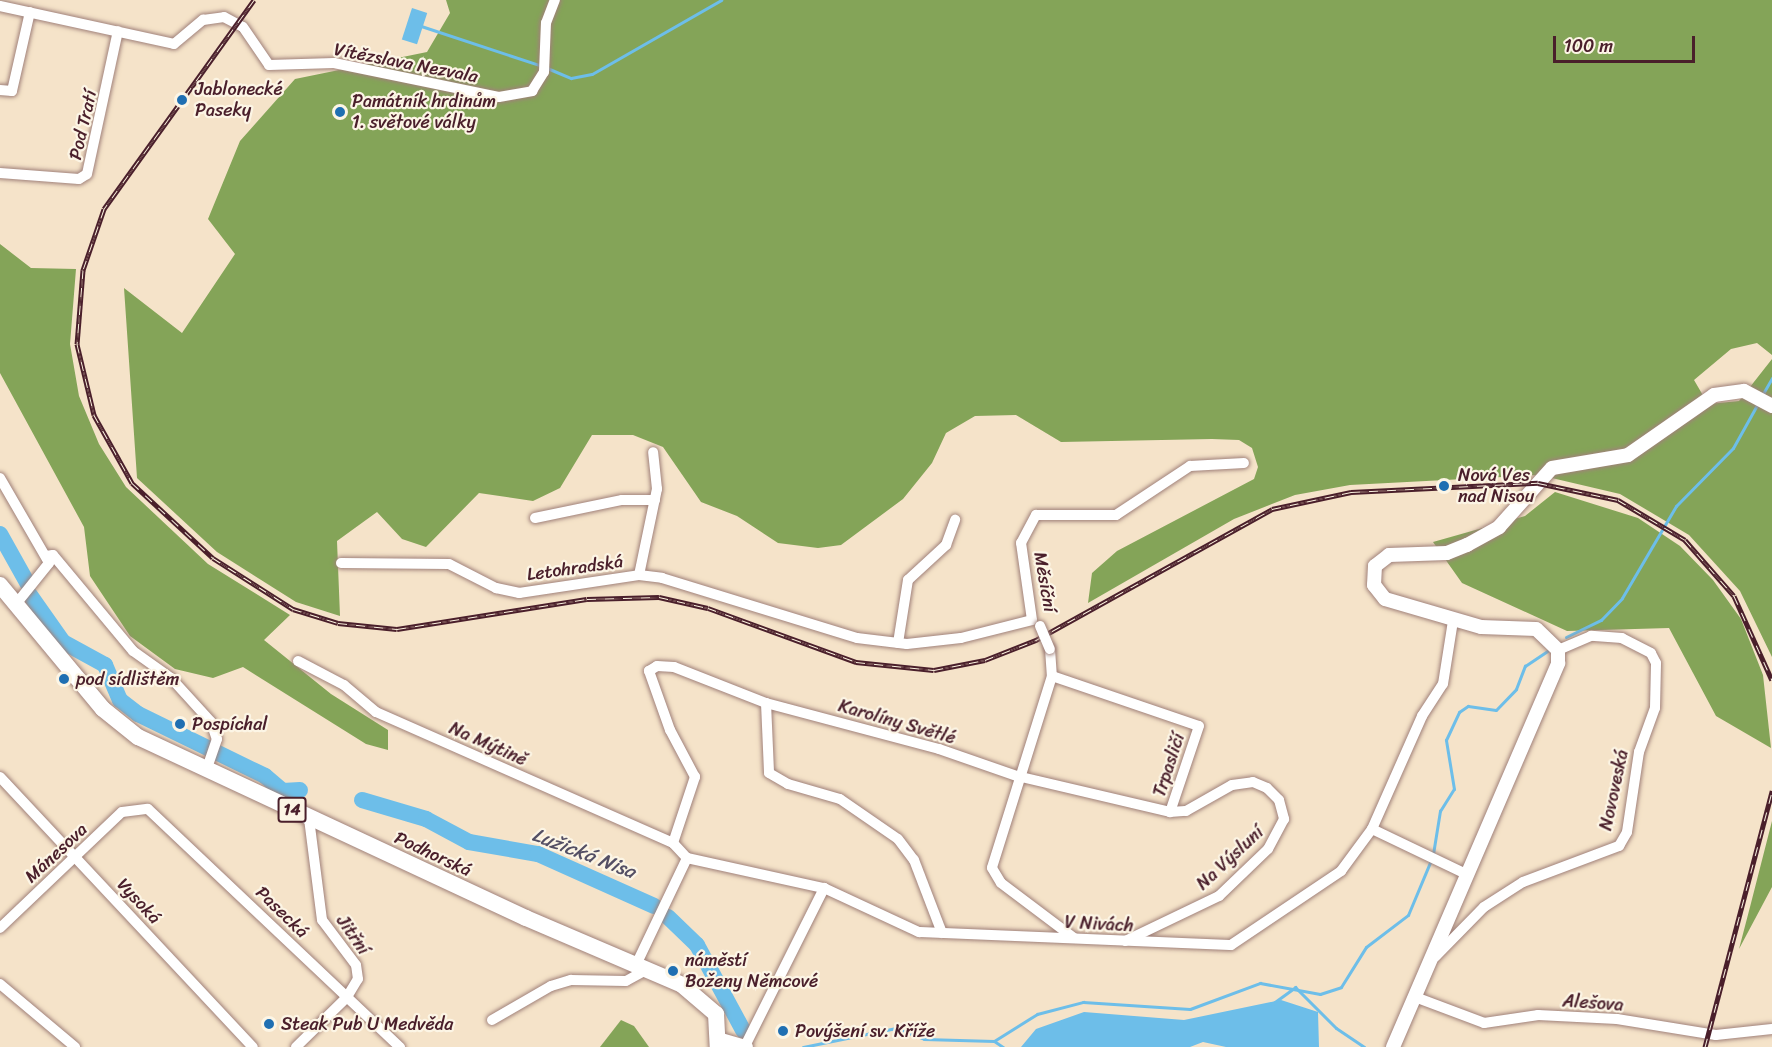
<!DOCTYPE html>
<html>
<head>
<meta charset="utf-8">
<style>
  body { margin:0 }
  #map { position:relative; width:1772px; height:1047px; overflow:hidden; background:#f5e3c9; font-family:Sriracha,sans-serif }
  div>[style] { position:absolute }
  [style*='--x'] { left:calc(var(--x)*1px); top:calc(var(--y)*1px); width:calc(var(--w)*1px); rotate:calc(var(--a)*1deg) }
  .forest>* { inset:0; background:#84a458 }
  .water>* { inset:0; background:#6dbee9; transform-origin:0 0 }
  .stream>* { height:3px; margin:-1.5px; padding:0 1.5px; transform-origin:1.5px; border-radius:1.5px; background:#6dbee9 }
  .river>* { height:16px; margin:-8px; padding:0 8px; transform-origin:8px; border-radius:8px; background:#6dbee9 }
  .roads { filter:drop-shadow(0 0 2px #a0817a) drop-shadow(0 0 2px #a0817a) }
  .minor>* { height:10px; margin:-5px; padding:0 5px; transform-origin:5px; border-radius:5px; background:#fff }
  .tertiary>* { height:14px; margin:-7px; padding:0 7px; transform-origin:7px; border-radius:7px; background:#fff }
  .primary>* { height:16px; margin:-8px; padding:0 8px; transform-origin:8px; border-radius:8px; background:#fff }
  .rail>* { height:5px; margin-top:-2.5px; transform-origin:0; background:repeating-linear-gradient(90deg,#fcf5e5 0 9px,#4a1f2b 0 18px); box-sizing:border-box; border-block:2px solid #4a1f2b }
  .bridges { filter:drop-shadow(0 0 2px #a0817a) drop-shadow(0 0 2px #a0817a) }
  .minor-bridge>* { height:10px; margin:-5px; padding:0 5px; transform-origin:5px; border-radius:5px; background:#fff }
  .dots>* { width:16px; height:16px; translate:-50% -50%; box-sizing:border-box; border:3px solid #fcf5e5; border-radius:50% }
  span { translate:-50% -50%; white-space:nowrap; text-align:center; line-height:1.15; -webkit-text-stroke:4.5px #fcf5e5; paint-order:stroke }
  .shield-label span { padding:2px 4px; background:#fcf5e5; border:2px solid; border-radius:4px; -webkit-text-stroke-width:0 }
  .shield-label { font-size:16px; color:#4a1f2b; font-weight:700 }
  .street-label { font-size:18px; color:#4a1f2b }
  .poi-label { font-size:18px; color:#4a1f2b }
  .left { translate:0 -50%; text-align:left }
  .water-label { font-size:20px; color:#544f64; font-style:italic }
  .scale { position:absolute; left:1553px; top:36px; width:142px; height:27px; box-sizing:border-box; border:3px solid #4a1f2b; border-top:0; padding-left:8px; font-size:18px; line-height:21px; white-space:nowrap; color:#4a1f2b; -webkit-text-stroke:4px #fcf5e5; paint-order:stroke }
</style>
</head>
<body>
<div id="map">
  <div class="forest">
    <div style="clip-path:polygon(446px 0,1772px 0,1772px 355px,1757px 343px,1731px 349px,1694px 380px,1708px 404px,1739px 401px,1772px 359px,1772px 657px,1740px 591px,1689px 535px,1620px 494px,1539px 475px,1350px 485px,1295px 495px,1234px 519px,1088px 603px,1092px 573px,1117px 551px,1254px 479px,1258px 467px,1252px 448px,1239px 440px,1212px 439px,1061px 442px,1016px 415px,975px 416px,946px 433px,932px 463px,903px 499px,841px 545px,818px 548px,778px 543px,737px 516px,701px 502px,663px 447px,633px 435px,592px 435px,560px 488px,533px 501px,479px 493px,426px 547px,402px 539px,377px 512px,337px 541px,340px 616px,296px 602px,217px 552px,137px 478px,124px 288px,182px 333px,235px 254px,208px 219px,240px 141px,295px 79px,427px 52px,450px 13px)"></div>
    <div style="clip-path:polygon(0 244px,31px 268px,76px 269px,70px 344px,79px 396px,99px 444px,126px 487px,208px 564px,290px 615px,264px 640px,331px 694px,388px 730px,388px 750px,366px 744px,243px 667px,213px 678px,175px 669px,130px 636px,90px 576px,84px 527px,0 373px)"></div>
    <div style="clip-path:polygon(1555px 492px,1638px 518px,1680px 546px,1713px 580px,1741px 619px,1763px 675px,1771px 748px,1716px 716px,1669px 628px,1567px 631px,1462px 583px,1433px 542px,1525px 516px)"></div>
    <div style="clip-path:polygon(1772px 821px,1772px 887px,1739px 949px,1750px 907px)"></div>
    <div style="clip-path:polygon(621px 1020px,634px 1026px,649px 1047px,600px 1047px)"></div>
  </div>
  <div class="water">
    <div style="left:412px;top:8px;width:16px;height:33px;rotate:18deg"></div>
    <div style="clip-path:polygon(1281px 1000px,1318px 1012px,1319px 1047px,1226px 1047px,1203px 1042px,1190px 1047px,1021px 1047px,1036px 1029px,1084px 1012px,1184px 1020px)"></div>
  </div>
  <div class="stream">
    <div style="--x:421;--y:26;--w:124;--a:18.3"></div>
    <div style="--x:547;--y:68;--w:26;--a:23"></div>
    <div style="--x:571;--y:78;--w:21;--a:-11"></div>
    <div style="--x:592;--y:74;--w:149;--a:-29.8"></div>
    <div style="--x:1761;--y:397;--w:22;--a:-60"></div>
    <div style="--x:1566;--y:637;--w:39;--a:-26"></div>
    <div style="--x:1601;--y:620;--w:30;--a:-46"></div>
    <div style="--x:1622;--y:598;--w:107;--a:-59.6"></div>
    <div style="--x:1676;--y:506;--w:81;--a:-45.5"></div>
    <div style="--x:1733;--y:448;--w:51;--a:-60.9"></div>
    <div style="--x:1433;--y:854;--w:44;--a:-80.8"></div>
    <div style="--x:1440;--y:811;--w:26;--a:-58"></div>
    <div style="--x:1454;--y:789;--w:50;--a:-99.3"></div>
    <div style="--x:1446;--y:740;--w:31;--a:-65"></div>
    <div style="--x:1459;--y:712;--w:11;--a:-34"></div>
    <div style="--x:1468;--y:706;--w:28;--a:8"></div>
    <div style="--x:1496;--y:710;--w:29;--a:-46"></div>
    <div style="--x:1516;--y:689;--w:25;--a:-69"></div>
    <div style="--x:1525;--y:666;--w:27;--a:-34"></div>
    <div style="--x:1272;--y:1004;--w:29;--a:-36"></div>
    <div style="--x:1295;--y:987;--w:58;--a:45"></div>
    <div style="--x:1336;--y:1028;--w:34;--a:34"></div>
    <div style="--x:994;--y:1041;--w:11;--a:34"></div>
    <div style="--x:803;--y:1047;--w:95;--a:-11.5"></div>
    <div style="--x:896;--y:1028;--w:30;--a:21"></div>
    <div style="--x:924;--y:1039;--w:70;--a:1.6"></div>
    <div style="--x:994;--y:1041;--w:51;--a:-32.1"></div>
    <div style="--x:1037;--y:1014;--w:48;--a:-14.6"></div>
    <div style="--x:1083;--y:1002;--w:107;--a:3.7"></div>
    <div style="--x:1190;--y:1009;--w:75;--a:-20.4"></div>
    <div style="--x:1260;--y:983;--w:61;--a:10.4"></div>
    <div style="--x:1320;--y:994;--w:22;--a:-18"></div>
    <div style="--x:1341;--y:987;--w:47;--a:-58"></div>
    <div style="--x:1366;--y:947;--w:53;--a:-37.3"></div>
    <div style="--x:1408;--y:915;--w:60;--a:-67.3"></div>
  </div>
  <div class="river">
    <div style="--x:0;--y:534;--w:57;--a:60.8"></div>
    <div style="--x:30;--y:595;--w:57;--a:54.9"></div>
    <div style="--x:63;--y:642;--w:48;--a:28.7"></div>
    <div style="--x:105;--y:665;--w:38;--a:67"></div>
    <div style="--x:120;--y:700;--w:23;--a:38"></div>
    <div style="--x:138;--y:714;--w:141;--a:26"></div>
    <div style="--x:265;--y:776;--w:23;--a:40"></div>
    <div style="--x:283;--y:791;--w:17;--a:-3"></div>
    <div style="--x:362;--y:800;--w:67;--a:16.5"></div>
    <div style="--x:426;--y:819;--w:49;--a:28.1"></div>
    <div style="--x:469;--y:842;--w:70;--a:9.9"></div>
    <div style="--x:538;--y:854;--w:127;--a:24.1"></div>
    <div style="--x:668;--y:917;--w:40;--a:44"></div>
    <div style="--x:697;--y:945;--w:97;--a:61.6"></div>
  </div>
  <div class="roads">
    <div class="minor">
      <div style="--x:0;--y:6;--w:178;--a:12.3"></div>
      <div style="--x:174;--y:44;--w:38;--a:-40"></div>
      <div style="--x:203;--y:20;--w:21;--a:-8"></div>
      <div style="--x:224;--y:17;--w:21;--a:28"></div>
      <div style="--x:243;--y:27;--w:46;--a:55.6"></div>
      <div style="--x:269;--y:65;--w:65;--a:-1.8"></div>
      <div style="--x:334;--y:63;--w:168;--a:11.6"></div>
      <div style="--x:499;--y:97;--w:34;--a:-10"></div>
      <div style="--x:532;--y:91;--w:22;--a:-58"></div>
      <div style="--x:544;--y:72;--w:49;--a:-87.7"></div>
      <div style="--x:546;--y:23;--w:25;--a:-69"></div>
      <div style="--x:0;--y:90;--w:12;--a:5"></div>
      <div style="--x:12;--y:91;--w:81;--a:-77.2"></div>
      <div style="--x:0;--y:173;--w:79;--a:4.3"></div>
      <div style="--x:79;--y:179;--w:9;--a:-32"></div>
      <div style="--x:87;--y:174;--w:146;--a:-77.8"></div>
      <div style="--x:0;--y:478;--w:98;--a:60"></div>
      <div style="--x:49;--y:563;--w:53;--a:128.8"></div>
      <div style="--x:535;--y:518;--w:89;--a:-11.7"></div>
      <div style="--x:622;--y:500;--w:33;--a:0"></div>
      <div style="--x:46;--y:556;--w:7;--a:-8"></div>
      <div style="--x:53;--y:555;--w:125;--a:50.2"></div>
      <div style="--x:133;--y:651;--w:47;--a:35.4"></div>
      <div style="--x:171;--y:678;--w:59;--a:47.7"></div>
      <div style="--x:211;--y:722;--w:18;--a:71"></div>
      <div style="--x:217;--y:739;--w:34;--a:109"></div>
      <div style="--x:341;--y:563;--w:108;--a:0.5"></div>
      <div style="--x:449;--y:564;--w:53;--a:27.1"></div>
      <div style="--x:496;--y:588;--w:24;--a:12"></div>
      <div style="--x:519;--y:593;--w:121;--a:-8.5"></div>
      <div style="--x:639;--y:575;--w:23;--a:7"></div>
      <div style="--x:662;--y:578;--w:204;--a:17.1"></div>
      <div style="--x:857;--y:638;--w:50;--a:6.8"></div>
      <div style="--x:907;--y:644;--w:54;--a:-6.3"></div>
      <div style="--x:961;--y:638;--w:73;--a:-14.2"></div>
      <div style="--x:639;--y:575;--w:88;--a:-78.2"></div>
      <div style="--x:657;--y:489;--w:37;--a:-96"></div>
      <div style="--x:1032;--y:620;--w:78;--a:-98.1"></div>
      <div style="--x:1021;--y:543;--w:32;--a:-62"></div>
      <div style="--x:1036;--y:515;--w:80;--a:0"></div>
      <div style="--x:1116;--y:515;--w:89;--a:-33.5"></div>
      <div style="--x:1190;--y:466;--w:54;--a:-3.2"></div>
      <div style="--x:898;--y:643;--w:64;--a:-81"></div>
      <div style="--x:908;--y:580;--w:52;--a:-42.6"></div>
      <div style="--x:946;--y:545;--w:27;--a:-70"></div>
      <div style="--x:1050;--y:649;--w:27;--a:86"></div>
      <div style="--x:1052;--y:676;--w:201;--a:107.4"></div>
      <div style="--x:992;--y:868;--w:17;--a:59"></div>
      <div style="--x:1001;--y:883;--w:91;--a:37"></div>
      <div style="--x:298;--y:661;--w:52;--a:27.6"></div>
      <div style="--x:344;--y:685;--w:42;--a:40.2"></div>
      <div style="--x:376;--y:712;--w:325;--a:23.8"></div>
      <div style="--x:673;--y:843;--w:21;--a:47"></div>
      <div style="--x:1052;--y:676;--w:155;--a:18.8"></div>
      <div style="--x:1199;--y:726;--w:91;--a:108.6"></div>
      <div style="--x:766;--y:703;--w:70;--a:87.5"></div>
      <div style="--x:769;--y:773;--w:22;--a:30"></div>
      <div style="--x:788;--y:784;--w:54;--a:16.1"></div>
      <div style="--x:840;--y:799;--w:70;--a:34.6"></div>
      <div style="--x:898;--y:839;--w:26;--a:53"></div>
      <div style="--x:914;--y:860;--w:78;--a:69"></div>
      <div style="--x:0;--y:777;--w:370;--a:46.9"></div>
      <div style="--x:1372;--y:829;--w:106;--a:25.6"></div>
      <div style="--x:673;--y:843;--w:70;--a:-71.6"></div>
      <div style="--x:695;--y:777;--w:53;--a:-118"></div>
      <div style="--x:670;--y:730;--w:63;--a:-109.6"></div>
      <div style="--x:649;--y:671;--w:9;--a:-32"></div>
      <div style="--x:657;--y:666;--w:17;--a:3"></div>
      <div style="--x:674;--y:667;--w:99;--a:21.4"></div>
      <div style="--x:766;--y:703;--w:179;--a:14.9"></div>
      <div style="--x:939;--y:749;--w:83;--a:19.1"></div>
      <div style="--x:1017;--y:776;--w:157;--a:13.2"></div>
      <div style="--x:1170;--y:812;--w:16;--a:-4"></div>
      <div style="--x:1186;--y:811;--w:53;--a:-29.5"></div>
      <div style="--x:1232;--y:785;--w:21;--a:-8"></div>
      <div style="--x:1253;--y:782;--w:15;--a:23"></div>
      <div style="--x:1267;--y:788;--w:17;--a:45"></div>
      <div style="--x:1279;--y:800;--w:20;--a:75"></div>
      <div style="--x:1284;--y:819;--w:34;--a:118"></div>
      <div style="--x:1268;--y:849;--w:68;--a:136.2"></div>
      <div style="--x:1219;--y:896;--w:104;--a:154.4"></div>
      <div style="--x:687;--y:858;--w:140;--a:12.4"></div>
      <div style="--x:824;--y:888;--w:105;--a:24.9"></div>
      <div style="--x:919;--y:932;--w:312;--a:2.4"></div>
      <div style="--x:1231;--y:945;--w:133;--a:-33.9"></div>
      <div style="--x:1341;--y:871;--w:52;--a:-53.6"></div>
      <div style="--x:1372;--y:829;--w:124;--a:-66.1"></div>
      <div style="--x:1422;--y:716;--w:38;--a:-57"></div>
      <div style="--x:1443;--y:684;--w:64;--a:-81"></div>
      <div style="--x:0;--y:928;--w:168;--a:-43.6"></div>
      <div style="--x:122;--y:812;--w:26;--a:-7"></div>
      <div style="--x:148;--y:809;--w:347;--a:43.4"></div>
      <div style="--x:1435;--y:957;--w:70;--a:-45.6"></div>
      <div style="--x:1484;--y:907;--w:46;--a:-32.7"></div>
      <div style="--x:1523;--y:882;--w:103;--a:-20.6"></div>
      <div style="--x:1619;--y:846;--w:16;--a:-60"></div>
      <div style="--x:1627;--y:832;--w:81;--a:-81.5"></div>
      <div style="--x:1639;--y:752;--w:47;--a:-70"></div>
      <div style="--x:1655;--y:708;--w:45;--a:-88.7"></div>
      <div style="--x:1656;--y:663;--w:11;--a:-117"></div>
      <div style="--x:1651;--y:653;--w:33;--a:-153"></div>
      <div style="--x:1622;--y:638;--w:31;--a:-176"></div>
      <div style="--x:1591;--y:636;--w:36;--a:157"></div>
      <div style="--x:635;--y:967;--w:121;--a:-64.5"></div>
      <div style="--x:0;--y:984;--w:98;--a:40"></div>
      <div style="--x:1415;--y:997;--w:74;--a:20.6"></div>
      <div style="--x:1484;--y:1023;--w:55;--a:-8.4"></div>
      <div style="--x:1538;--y:1015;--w:79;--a:2.9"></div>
      <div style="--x:1617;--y:1019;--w:100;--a:9.2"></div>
      <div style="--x:1716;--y:1035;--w:56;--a:-6.1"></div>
      <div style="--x:492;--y:1020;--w:68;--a:-30"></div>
      <div style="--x:551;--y:986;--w:21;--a:-17"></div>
      <div style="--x:571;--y:980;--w:55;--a:1"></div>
      <div style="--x:626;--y:981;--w:21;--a:-29"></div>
      <div style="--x:745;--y:1046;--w:177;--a:-63.4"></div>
      <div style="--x:296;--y:1047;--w:71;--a:-44.4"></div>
      <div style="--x:347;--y:997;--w:21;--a:-59"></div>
      <div style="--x:358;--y:979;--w:14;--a:-98"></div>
      <div style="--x:356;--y:965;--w:56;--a:-127.1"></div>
      <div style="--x:322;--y:920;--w:102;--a:-97.3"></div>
    </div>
    <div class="tertiary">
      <div style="--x:721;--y:1040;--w:26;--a:16"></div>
      <div style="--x:1393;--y:1047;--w:418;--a:-66.7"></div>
      <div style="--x:1558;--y:663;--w:13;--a:-90"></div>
      <div style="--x:1558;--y:650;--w:30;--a:-136"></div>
      <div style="--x:1536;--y:629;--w:55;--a:-177.9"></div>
      <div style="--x:1481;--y:627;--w:100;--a:-163.7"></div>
      <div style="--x:1385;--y:599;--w:18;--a:-128"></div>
      <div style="--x:1374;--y:585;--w:19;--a:-87"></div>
      <div style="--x:1375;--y:566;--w:18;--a:-38"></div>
      <div style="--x:1389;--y:555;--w:58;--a:-2"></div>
      <div style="--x:1447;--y:553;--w:22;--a:-22"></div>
      <div style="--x:1467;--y:545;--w:37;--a:-29"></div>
      <div style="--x:1499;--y:527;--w:79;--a:-48.1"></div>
      <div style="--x:1552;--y:468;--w:77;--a:-9.7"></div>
      <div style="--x:1628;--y:455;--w:105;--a:-34.9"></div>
      <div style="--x:1714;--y:395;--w:30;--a:-8"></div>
      <div style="--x:1744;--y:391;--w:32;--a:28"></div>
    </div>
    <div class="primary">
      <div style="--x:0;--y:585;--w:161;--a:50.3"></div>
      <div style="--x:103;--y:709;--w:45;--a:38.7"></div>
      <div style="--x:138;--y:737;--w:428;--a:25"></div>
      <div style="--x:526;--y:918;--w:170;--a:23.2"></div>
      <div style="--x:682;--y:985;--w:45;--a:40.5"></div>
      <div style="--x:716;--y:1014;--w:33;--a:87"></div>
    </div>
  </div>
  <div class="rail">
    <div style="--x:254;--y:0;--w:257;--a:125.7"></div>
    <div style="--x:104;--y:209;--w:65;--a:109"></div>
    <div style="--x:83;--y:270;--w:74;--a:94.6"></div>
    <div style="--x:77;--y:344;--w:73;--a:76.5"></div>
    <div style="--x:94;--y:415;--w:78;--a:60.8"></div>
    <div style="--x:132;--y:483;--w:110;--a:42.8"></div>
    <div style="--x:213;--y:558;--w:95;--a:32.5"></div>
    <div style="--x:293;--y:609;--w:47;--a:17.3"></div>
    <div style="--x:338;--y:623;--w:59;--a:5.8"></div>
    <div style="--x:397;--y:629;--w:192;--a:-9"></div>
    <div style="--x:587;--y:599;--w:72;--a:-1.6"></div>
    <div style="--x:659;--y:597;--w:50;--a:12.7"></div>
    <div style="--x:708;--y:608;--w:158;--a:20"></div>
    <div style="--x:856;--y:662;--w:78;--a:5.9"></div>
    <div style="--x:934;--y:670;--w:52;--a:-11.1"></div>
    <div style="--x:985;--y:660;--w:55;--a:-21.4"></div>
    <div style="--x:1036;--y:640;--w:270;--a:-29"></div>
    <div style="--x:1272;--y:509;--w:81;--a:-12.1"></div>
    <div style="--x:1351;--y:492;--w:187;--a:-2.8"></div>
    <div style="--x:1538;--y:483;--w:82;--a:12"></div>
    <div style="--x:1618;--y:500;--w:78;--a:30.8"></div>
    <div style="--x:1685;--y:540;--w:74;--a:48.8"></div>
    <div style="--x:1734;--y:596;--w:92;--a:65.7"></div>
    <div style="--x:1705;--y:1047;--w:265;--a:-75.3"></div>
  </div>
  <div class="bridges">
    <div class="minor-bridge">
      <div style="--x:1040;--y:626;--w:25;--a:67"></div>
    </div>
  </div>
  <div class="dots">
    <div style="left:182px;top:100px;background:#1f6fb2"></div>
    <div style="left:340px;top:112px;background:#1f6fb2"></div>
    <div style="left:1444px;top:486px;background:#1f6fb2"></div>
    <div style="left:64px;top:679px;background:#1f6fb2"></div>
    <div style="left:180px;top:724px;background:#1f6fb2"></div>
    <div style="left:673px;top:971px;background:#1f6fb2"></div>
    <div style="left:269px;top:1024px;background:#1f6fb2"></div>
    <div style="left:783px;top:1031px;background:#1f6fb2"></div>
  </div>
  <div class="shield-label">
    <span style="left:292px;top:810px">14</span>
  </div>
  <div class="street-label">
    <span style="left:406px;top:63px;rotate:11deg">Vítězslava Nezvala</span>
    <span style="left:83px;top:125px;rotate:-77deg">Pod Tratí</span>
    <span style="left:575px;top:568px;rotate:-8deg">Letohradská</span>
    <span style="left:1045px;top:582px;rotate:80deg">Měsíční</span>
    <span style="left:897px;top:722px;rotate:16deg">Karolíny Světlé</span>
    <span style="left:488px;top:744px;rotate:24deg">Na Mýtině</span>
    <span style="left:1169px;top:765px;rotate:-72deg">Trpasličí</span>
    <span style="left:1614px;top:790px;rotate:-78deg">Novoveská</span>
    <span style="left:56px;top:853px;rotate:-43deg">Mánesova</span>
    <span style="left:433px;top:854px;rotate:25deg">Podhorská</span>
    <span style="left:1230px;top:858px;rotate:-43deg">Na Výsluní</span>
    <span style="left:139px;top:901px;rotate:47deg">Vysoká</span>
    <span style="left:282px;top:912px;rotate:44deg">Pasecká</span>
    <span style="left:1099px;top:924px;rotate:3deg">V Nivách</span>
    <span style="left:353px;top:935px;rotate:55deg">Jitřní</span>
    <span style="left:1593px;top:1003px;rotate:4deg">Alešova</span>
  </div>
  <div class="poi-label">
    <span class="left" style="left:195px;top:100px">Jablonecké<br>Paseky</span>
    <span class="left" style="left:352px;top:112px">Památník hrdinům<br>1. světové války</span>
    <span class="left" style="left:1458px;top:486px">Nová Ves<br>nad Nisou</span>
    <span class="left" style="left:76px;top:679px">pod sídlištěm</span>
    <span class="left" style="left:192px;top:724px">Pospíchal</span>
    <span class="left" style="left:685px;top:971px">náměstí<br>Boženy Němcové</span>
    <span class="left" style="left:281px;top:1024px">Steak Pub U Medvěda</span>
    <span class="left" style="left:795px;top:1031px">Povýšení sv. Kříže</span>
  </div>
  <div class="water-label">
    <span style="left:584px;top:853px;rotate:21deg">Lužická Nisa</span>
  </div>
  <div class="scale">100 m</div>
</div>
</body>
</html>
